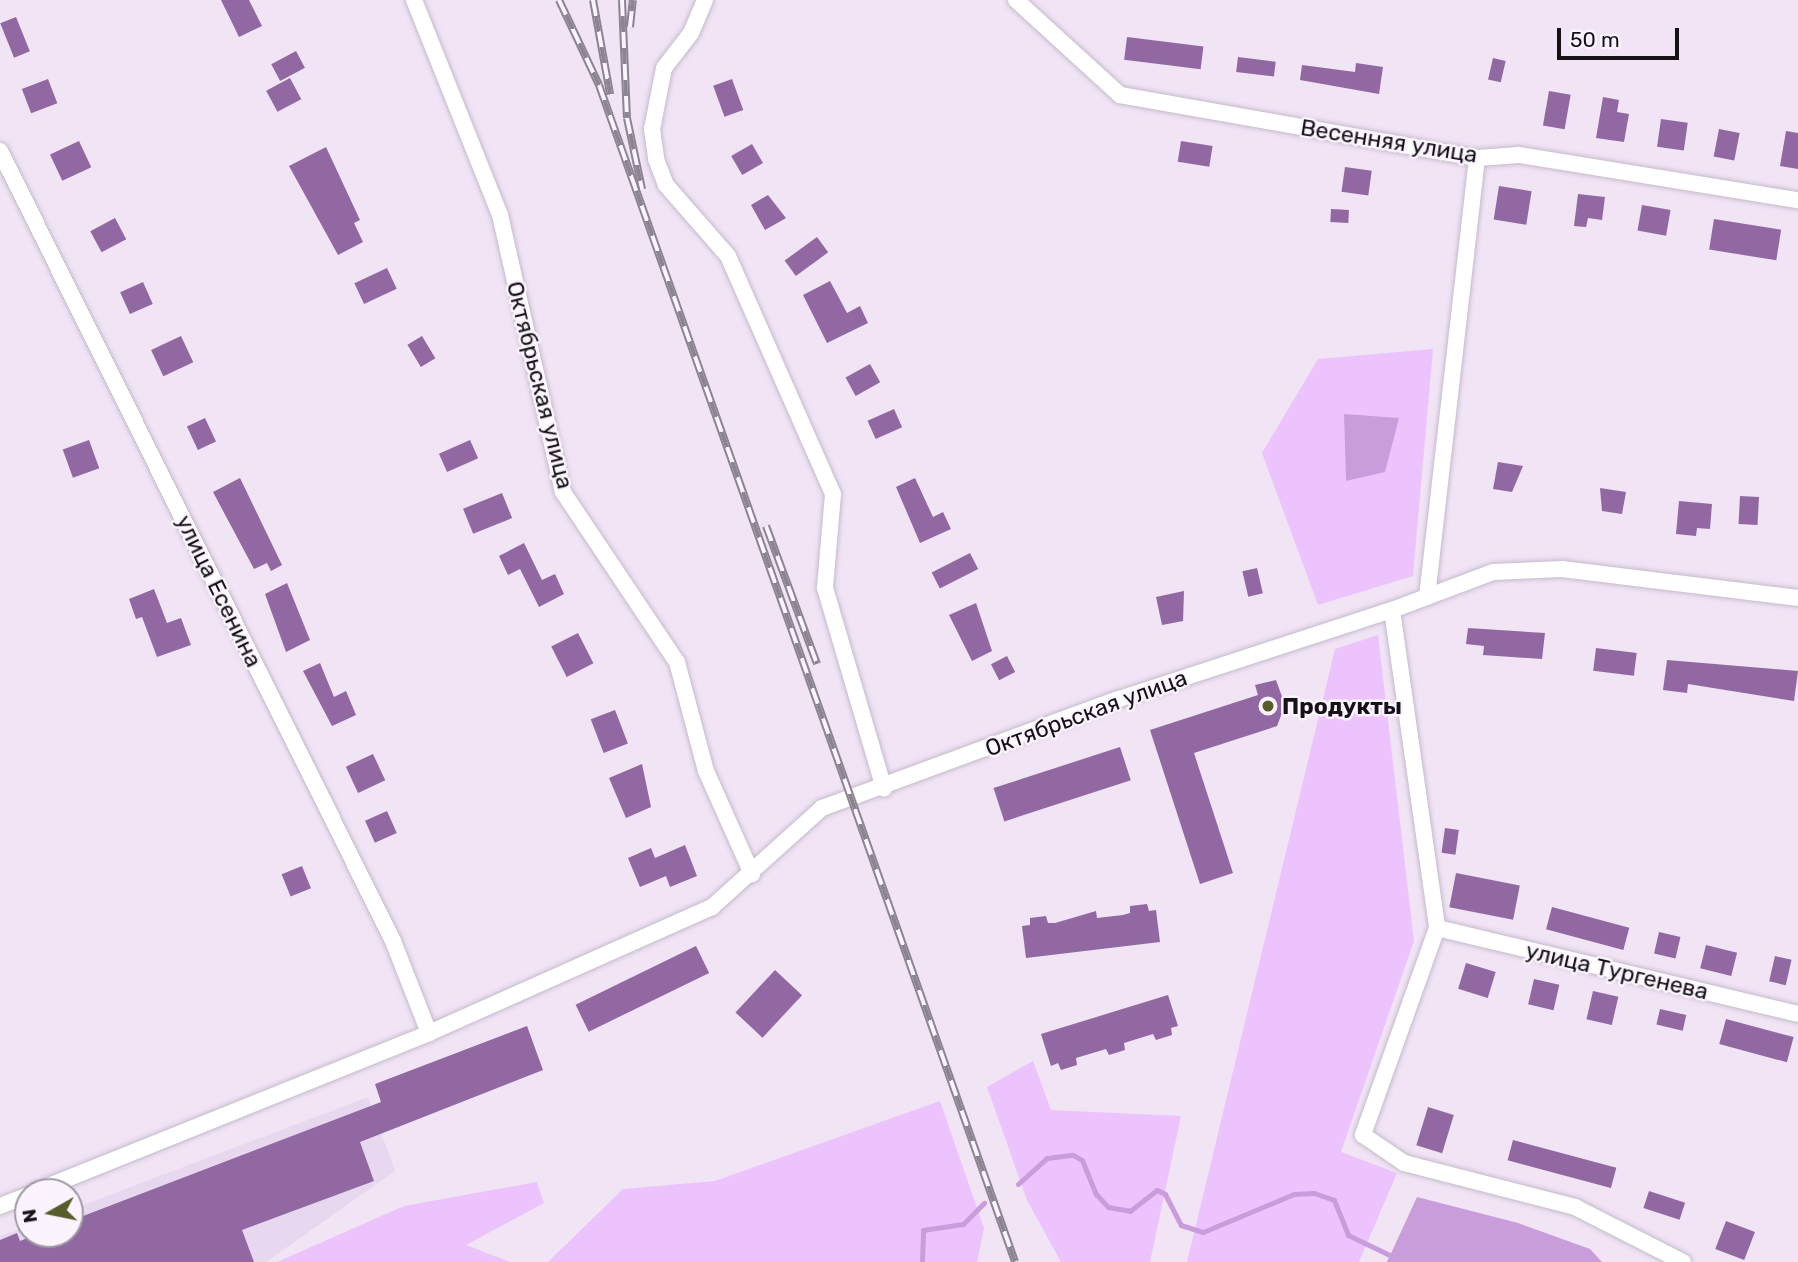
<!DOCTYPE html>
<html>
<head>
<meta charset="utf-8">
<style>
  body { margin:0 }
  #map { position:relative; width:1798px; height:1262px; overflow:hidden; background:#f0e4f5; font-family:Rubik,sans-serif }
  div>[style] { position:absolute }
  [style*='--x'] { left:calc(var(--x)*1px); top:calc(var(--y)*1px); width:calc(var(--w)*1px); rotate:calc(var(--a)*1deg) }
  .built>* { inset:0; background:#e8d8ef }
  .green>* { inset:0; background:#edc3fe }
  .water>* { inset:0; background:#c99ddb }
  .stream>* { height:5px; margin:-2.5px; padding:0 2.5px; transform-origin:2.5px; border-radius:2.5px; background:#c99ddb }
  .building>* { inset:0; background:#9268a2; transform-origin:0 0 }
  .roads { filter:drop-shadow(0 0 2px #c5baca) drop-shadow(0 0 2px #c5baca) }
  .street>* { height:16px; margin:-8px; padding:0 8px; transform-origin:8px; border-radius:8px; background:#fff }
  .rail>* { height:8px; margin-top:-4px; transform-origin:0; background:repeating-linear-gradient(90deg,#fbf4fe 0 16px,#8c8490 0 32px); box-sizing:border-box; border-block:2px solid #8c8490 }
  .dots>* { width:19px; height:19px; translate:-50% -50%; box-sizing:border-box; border:4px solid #fbf4fe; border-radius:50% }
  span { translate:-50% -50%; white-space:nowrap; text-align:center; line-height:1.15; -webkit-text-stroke:5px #fbf4fe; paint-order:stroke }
  .street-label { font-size:23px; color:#151117 }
  .poi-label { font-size:23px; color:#151117; font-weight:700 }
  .left { translate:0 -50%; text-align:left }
  .north { position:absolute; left:14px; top:1178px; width:70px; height:70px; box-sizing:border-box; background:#fbf4fe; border:2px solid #9f99a2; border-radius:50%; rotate:261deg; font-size:19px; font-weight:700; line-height:28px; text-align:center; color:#151117 }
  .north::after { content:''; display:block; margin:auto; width:24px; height:32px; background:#565d2b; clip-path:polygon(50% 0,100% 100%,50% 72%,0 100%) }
  .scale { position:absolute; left:1557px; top:28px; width:122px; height:32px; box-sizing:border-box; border:4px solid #151117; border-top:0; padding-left:9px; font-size:21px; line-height:24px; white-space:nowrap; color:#151117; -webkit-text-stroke:5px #fbf4fe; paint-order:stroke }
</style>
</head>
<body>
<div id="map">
  <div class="built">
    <div style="clip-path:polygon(368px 1097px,395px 1171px,266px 1262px,0 1262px,0 1236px,28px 1226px,28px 1234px,70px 1234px,70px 1210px)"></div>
  </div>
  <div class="green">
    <div style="clip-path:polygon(1433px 349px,1413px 576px,1318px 605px,1262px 453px,1318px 359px)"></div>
    <div style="clip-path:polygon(1378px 635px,1414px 941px,1341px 1152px,1397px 1173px,1359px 1262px,1187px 1262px,1335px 649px)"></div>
    <div style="clip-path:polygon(1033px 1061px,1051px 1110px,1181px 1116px,1150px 1262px,1061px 1262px,1027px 1200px,987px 1087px)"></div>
    <div style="clip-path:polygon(940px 1101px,984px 1228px,977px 1262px,548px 1262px,623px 1189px,715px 1181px)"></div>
    <div style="clip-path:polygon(537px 1182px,544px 1203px,466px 1245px,510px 1262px,277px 1262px,404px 1206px)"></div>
  </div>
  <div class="water">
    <div style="clip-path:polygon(1344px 414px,1399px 418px,1385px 472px,1346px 481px)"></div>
    <div style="clip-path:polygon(1417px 1197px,1518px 1223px,1590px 1249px,1602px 1262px,1387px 1262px)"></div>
  </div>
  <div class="stream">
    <div style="--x:1018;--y:1184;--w:39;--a:-42"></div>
    <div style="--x:1047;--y:1158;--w:26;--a:-7"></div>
    <div style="--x:1073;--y:1155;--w:10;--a:29"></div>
    <div style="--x:1082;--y:1160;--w:37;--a:68"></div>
    <div style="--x:1096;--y:1194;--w:18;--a:47"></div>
    <div style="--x:1108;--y:1207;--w:22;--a:10"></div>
    <div style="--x:1130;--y:1211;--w:34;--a:-38"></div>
    <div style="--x:1157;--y:1190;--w:9;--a:27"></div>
    <div style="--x:1165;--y:1194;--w:35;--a:63"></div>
    <div style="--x:1181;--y:1225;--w:23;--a:18"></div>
    <div style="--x:1203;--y:1232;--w:99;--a:-22.7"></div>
    <div style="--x:1294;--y:1194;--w:20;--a:-3"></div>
    <div style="--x:1314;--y:1193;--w:21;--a:19"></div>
    <div style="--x:1334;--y:1200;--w:38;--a:68"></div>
    <div style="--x:1348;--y:1235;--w:53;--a:25.6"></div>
    <div style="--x:922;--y:1262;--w:32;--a:-88"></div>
    <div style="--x:923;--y:1230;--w:40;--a:-8.5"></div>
    <div style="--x:963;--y:1224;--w:30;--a:-45"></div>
  </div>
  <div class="building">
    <div style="clip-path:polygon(221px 0,249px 0,262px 26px,239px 37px)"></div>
    <div style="left:16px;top:17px;width:37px;height:17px;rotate:68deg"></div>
    <div style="left:1127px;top:37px;width:77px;height:23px;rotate:7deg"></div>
    <div style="left:296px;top:51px;width:19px;height:28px;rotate:62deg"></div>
    <div style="left:1238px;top:57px;width:38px;height:15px;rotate:7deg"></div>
    <div style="left:1493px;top:58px;width:13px;height:22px;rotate:13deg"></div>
    <div style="clip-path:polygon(1356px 63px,1383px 67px,1379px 94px,1300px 80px,1302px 65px,1355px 72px)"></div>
    <div style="left:290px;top:78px;width:24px;height:27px;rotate:62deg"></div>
    <div style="left:48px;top:79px;width:26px;height:28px;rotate:69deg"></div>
    <div style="left:732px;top:79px;width:33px;height:20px;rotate:70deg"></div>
    <div style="left:1549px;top:91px;width:22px;height:35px;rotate:10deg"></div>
    <div style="clip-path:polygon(1603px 97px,1619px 100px,1617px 112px,1629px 114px,1624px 142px,1596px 138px)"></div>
    <div style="left:1661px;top:119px;width:27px;height:28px;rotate:8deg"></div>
    <div style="left:1719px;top:129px;width:21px;height:28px;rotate:11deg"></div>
    <div style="clip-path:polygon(1786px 131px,1798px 133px,1798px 169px,1780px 166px)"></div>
    <div style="left:79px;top:141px;width:29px;height:32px;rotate:65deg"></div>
    <div style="left:1181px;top:141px;width:32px;height:21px;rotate:9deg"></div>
    <div style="left:752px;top:144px;width:22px;height:24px;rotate:60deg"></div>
    <div style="clip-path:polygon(326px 147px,360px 220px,354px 223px,363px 242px,338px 255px,289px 166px)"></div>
    <div style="left:1345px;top:167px;width:27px;height:25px;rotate:8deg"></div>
    <div style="left:1499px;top:186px;width:33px;height:34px;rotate:9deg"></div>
    <div style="clip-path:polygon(1578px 194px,1605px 197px,1602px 220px,1588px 218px,1586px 227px,1574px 226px)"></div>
    <div style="clip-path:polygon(768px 195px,786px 218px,765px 230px,751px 205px)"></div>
    <div style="left:1642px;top:205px;width:29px;height:26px;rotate:10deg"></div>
    <div style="left:1331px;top:209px;width:18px;height:13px;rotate:3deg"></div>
    <div style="left:115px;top:218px;width:24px;height:28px;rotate:62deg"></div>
    <div style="left:1714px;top:219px;width:68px;height:31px;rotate:9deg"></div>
    <div style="left:817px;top:237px;width:19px;height:40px;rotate:54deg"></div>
    <div style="left:387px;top:268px;width:23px;height:36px;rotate:65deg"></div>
    <div style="clip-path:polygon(830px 281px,847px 313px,860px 306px,868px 323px,827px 343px,803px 295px)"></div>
    <div style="left:143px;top:282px;width:24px;height:25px;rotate:66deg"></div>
    <div style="left:181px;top:336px;width:29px;height:33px;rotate:65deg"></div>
    <div style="left:422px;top:336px;width:26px;height:17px;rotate:59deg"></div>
    <div style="left:870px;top:364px;width:21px;height:28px;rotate:61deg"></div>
    <div style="left:894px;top:409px;width:20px;height:29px;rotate:66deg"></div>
    <div style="left:205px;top:418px;width:26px;height:20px;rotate:65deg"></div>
    <div style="left:89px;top:440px;width:30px;height:28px;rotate:70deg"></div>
    <div style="left:470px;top:440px;width:20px;height:34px;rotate:66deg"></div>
    <div style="clip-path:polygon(1498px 462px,1523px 466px,1512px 492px,1493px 489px)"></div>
    <div style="clip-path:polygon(240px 478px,282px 565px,271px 571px,267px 563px,254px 569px,213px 492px)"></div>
    <div style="clip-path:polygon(915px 478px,933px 517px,943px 512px,951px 529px,920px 543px,896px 487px)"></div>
    <div style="clip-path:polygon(1600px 488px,1626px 492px,1622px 514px,1602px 511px)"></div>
    <div style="left:502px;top:493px;width:27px;height:42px;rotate:68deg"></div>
    <div style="left:1740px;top:496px;width:19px;height:28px;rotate:3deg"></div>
    <div style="clip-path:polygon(1679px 501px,1712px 504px,1710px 529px,1697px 528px,1696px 536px,1676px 534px)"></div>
    <div style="clip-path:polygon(524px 543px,542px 580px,555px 574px,564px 594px,539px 607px,520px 569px,508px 575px,499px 556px)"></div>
    <div style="left:970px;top:553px;width:18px;height:43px;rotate:63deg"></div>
    <div style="left:1257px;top:568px;width:26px;height:15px;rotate:77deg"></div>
    <div style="clip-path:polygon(287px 583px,310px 640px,286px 652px,265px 594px)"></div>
    <div style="clip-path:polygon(154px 589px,167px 623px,181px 618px,191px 645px,157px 657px,142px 617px,136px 619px,129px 599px)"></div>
    <div style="clip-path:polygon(1184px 591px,1183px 621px,1162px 625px,1156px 597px)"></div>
    <div style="clip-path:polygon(976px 603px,992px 651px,972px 661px,949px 615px)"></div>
    <div style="clip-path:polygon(1468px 628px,1545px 633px,1542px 659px,1483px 655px,1484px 646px,1466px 644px)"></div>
    <div style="left:578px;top:633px;width:34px;height:30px;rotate:63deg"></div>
    <div style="left:1596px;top:648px;width:41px;height:23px;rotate:7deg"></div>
    <div style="left:1007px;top:656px;width:18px;height:18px;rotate:63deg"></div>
    <div style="clip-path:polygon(1667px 660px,1798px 671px,1794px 701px,1688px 684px,1687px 693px,1663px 690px)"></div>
    <div style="clip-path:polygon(320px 663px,334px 697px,346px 691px,356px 715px,332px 726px,303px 671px)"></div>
    <div style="clip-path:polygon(1276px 680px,1285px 705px,1277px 726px,1194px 753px,1233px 873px,1200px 884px,1150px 730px,1258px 695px,1255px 685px)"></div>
    <div style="left:615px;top:710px;width:36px;height:26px;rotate:69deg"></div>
    <div style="left:1120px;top:747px;width:35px;height:133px;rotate:72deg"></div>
    <div style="left:373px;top:754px;width:29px;height:30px;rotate:65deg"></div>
    <div style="clip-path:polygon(642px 764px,651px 807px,626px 818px,609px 778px)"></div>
    <div style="left:387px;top:811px;width:24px;height:24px;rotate:66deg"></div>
    <div style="left:1445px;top:828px;width:14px;height:25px;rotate:8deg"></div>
    <div style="clip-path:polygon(685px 845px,697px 876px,670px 887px,666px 876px,640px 887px,628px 858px,651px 848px,655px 858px)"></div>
    <div style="left:302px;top:866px;width:24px;height:22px;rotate:68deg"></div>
    <div style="left:1456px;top:873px;width:65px;height:35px;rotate:11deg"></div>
    <div style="clip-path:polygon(1147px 904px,1149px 911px,1156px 910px,1160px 942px,1026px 958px,1022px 926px,1030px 925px,1030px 918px,1046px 916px,1048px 923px,1055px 923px,1096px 911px,1097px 918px,1123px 915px,1130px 913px,1130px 906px)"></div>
    <div style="left:1552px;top:907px;width:80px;height:23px;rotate:15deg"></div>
    <div style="left:1659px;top:932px;width:22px;height:22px;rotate:13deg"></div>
    <div style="left:1706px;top:945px;width:32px;height:24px;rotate:14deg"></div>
    <div style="left:696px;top:946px;width:30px;height:134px;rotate:64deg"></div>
    <div style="left:1775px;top:956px;width:17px;height:26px;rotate:13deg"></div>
    <div style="left:1466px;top:963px;width:31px;height:27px;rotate:17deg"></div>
    <div style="left:775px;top:970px;width:37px;height:58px;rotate:43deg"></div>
    <div style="left:1534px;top:979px;width:26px;height:26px;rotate:13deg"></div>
    <div style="left:1593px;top:991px;width:26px;height:29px;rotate:13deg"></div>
    <div style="clip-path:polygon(1168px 995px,1178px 1026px,1171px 1028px,1172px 1035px,1156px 1040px,1153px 1034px,1124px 1043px,1125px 1050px,1109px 1055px,1106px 1049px,1076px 1058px,1077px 1065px,1061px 1070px,1058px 1063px,1051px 1066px,1041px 1034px)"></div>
    <div style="left:1660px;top:1009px;width:27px;height:16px;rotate:13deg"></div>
    <div style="left:1726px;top:1019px;width:70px;height:26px;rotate:15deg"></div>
    <div style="clip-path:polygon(527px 1026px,543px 1070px,360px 1142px,374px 1181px,242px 1230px,254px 1262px,0 1262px,0 1240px,17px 1233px,20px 1241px,37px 1234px,70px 1234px,70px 1221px,381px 1102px,375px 1084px)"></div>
    <div style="left:1428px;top:1107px;width:27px;height:40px;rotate:17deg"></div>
    <div style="left:1513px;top:1140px;width:107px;height:21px;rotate:15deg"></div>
    <div style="left:1649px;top:1191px;width:38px;height:18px;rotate:18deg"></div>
    <div style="left:1726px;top:1221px;width:31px;height:30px;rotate:21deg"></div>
  </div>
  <div class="roads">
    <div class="street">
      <div style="--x:414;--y:0;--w:232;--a:68.2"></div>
      <div style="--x:500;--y:215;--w:284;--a:77.2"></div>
      <div style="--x:563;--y:492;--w:205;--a:56.2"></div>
      <div style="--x:677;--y:662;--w:113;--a:75.1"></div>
      <div style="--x:706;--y:771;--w:113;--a:65.9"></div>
      <div style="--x:705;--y:0;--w:36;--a:113"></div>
      <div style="--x:691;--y:33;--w:44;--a:127.6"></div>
      <div style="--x:664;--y:68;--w:62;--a:101.1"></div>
      <div style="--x:652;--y:129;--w:30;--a:82"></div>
      <div style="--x:656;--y:159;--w:28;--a:69"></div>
      <div style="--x:666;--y:185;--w:94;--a:48.9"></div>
      <div style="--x:728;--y:256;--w:260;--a:66.2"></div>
      <div style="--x:833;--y:494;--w:94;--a:94.9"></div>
      <div style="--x:825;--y:588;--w:209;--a:73.6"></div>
      <div style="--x:1016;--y:0;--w:141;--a:42.4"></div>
      <div style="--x:1120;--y:95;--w:363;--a:10"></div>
      <div style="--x:1477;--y:158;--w:42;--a:-4.1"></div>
      <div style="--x:1519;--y:155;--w:283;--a:9.2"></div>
      <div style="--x:0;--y:151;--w:882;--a:63.55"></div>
      <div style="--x:393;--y:941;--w:99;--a:68.6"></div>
      <div style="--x:1427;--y:597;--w:442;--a:-83.5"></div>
      <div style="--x:1392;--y:610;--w:321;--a:81.9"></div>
      <div style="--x:1437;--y:928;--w:220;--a:109.7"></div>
      <div style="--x:1363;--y:1135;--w:50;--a:34.3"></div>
      <div style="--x:1404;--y:1163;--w:177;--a:14.4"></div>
      <div style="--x:1575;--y:1207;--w:121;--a:27"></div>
      <div style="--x:1437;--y:928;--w:371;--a:13.4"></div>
      <div style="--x:34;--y:1192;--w:426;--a:-21.9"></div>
      <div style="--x:429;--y:1033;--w:310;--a:-24"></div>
      <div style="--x:712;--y:907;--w:148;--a:-42"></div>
      <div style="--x:822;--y:808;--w:316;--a:-20.2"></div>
      <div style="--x:1119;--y:699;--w:287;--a:-18.1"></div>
      <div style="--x:1392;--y:610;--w:108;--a:-20.6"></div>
      <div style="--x:1493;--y:572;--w:69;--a:-2.5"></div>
      <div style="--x:1562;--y:569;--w:238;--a:7"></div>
      <div style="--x:0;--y:1206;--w:30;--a:-21"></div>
    </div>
  </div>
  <div class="rail">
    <div style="--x:559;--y:0;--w:94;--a:64.8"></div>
    <div style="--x:599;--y:85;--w:1248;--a:70.53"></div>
    <div style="--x:593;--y:0;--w:96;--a:79.7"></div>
    <div style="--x:622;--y:0;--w:118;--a:87.6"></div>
    <div style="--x:627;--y:118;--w:73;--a:78.1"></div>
    <div style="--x:630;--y:27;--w:27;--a:-84"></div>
    <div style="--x:766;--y:526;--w:147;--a:69.7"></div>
  </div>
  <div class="dots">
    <div style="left:1268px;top:706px;background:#565d2b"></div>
  </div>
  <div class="street-label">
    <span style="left:1389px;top:141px;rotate:9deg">Весенняя улица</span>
    <span style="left:540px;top:385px;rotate:76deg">Октябрьская улица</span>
    <span style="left:219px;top:591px;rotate:64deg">улица Есенина</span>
    <span style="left:1086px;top:713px;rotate:-20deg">Октябрьская улица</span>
    <span style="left:1617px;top:971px;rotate:13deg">улица Тургенева</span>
  </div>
  <div class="poi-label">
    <span class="left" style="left:1282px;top:706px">Продукты</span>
  </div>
  <div class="north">N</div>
  <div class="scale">50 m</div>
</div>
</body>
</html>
